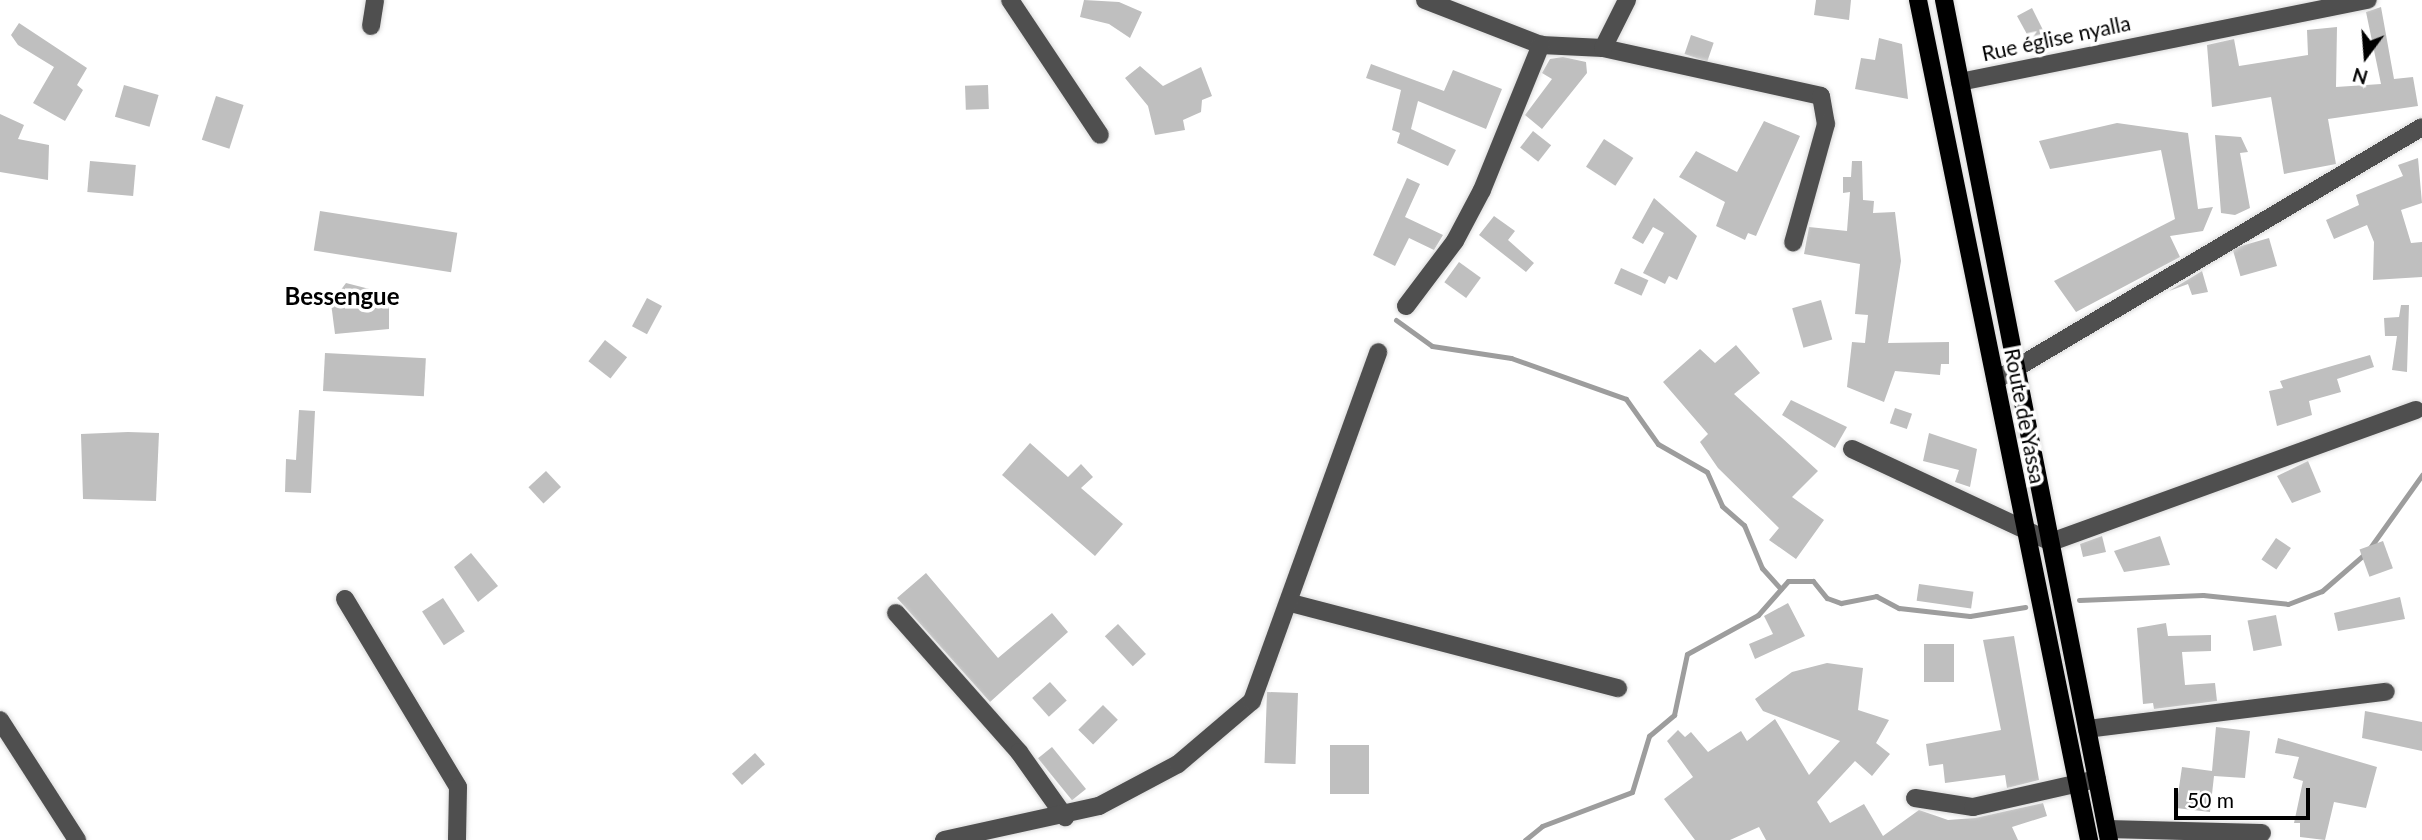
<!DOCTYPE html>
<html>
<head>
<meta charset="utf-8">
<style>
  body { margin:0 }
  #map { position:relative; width:2422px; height:840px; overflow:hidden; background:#fff; font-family:Lato,sans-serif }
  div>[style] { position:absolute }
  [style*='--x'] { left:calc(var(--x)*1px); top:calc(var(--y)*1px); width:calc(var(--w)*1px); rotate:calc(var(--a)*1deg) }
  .stream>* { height:5px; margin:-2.5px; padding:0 2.5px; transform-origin:2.5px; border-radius:2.5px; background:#9d9d9d }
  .building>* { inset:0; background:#bfbfbf; transform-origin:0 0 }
  .roads { filter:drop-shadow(0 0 2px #dbdbdb) drop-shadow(0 0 2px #dbdbdb) }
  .minor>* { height:18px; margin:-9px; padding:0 9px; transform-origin:9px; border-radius:9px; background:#4f4f4f }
  .major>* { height:18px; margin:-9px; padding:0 9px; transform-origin:9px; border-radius:9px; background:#000 }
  span { translate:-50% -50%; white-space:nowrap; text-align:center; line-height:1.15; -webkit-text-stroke:7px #fff; paint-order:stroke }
  .street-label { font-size:21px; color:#000 }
  .quarter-label { font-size:24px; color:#000; font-weight:700 }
  .north { position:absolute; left:2331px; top:21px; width:70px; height:70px; -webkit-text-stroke:5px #fff; paint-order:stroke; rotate:196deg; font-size:19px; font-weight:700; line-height:28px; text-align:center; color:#000 }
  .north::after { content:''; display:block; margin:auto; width:24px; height:32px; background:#000; clip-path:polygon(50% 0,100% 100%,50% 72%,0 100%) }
  .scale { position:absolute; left:2174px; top:788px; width:136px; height:32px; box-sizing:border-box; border:4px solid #000; border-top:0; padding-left:9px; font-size:21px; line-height:24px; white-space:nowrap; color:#000; -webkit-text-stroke:5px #fff; paint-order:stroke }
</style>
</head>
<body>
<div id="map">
  <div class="stream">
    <div style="--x:1396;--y:320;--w:44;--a:35.8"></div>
    <div style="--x:1432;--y:346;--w:80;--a:8.6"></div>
    <div style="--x:1511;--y:358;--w:122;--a:19.6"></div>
    <div style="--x:1626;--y:399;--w:55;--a:54.6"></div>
    <div style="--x:1658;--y:444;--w:56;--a:29.7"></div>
    <div style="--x:1707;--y:472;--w:37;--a:66"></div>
    <div style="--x:1722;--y:506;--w:29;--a:41"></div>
    <div style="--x:1744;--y:525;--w:47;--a:67.3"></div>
    <div style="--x:1762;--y:568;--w:28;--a:48"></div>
    <div style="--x:2079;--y:600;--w:124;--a:-2.3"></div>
    <div style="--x:2203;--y:595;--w:85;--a:6"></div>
    <div style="--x:2288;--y:604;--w:36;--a:-21"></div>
    <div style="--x:2322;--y:591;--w:60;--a:-40.9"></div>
    <div style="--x:2367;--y:552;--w:95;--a:-54.5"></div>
    <div style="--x:1525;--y:840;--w:22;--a:-39"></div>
    <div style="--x:1542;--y:826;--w:96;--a:-20.7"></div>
    <div style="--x:1632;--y:792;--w:59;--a:-73.1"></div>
    <div style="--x:1649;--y:736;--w:33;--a:-40"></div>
    <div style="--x:1674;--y:715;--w:62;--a:-78"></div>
    <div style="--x:1687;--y:654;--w:81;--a:-28.8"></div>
    <div style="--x:1758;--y:615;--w:45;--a:-48.6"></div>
    <div style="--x:1788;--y:581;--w:25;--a:0"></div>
    <div style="--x:1813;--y:581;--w:22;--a:51"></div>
    <div style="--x:1827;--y:598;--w:15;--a:20"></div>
    <div style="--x:1841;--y:603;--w:36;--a:-11"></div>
    <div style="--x:1876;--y:596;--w:26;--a:28"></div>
    <div style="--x:1899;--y:608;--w:71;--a:6.4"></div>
    <div style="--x:1970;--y:616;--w:56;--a:-9.3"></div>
  </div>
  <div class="building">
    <div style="clip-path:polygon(1084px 0,1119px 2px,1142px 12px,1130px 38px,1109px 24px,1080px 17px)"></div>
    <div style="clip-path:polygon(1816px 0,1851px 0,1849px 20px,1814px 15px)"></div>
    <div style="clip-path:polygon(2381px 7px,2394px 79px,2413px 77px,2418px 106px,2328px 119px,2336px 164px,2284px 174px,2271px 97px,2212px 107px,2207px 45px,2234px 39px,2239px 66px,2308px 55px,2307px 30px,2337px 27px,2336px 87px,2381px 84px,2366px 12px)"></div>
    <div style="clip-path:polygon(2032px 8px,2050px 44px,2034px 47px,2017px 16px)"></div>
    <div style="clip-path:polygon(19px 23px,87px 68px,77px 85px,83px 90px,65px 121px,33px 103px,54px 67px,18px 45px,11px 35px)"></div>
    <div style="left:1691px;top:35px;width:24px;height:20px;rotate:19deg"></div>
    <div style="clip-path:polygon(1879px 38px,1902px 44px,1908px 99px,1855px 89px,1861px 58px,1875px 60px)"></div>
    <div style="clip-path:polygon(1563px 57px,1586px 62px,1587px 73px,1542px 129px,1525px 115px,1552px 79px,1542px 73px,1550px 59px)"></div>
    <div style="clip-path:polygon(1371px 64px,1444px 91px,1453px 70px,1502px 89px,1486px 129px,1418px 101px,1411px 129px,1456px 150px,1448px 166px,1397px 143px,1400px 133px,1392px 130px,1401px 90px,1366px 78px)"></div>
    <div style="clip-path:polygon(1140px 66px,1163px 86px,1201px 67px,1212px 96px,1202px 100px,1201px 112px,1183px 120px,1185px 130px,1155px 135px,1148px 106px,1125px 78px)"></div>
    <div style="left:124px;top:85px;width:36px;height:33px;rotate:16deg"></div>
    <div style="left:988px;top:85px;width:24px;height:23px;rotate:88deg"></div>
    <div style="left:216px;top:96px;width:29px;height:46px;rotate:18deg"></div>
    <div style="clip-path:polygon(0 114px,24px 125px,18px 139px,49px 145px,48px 180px,0 172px)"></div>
    <div style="clip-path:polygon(1764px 121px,1800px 136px,1756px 236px,1748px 233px,1745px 240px,1716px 226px,1725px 202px,1679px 177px,1696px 151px,1737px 172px)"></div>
    <div style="clip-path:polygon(2117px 123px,2188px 133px,2198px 209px,2213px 207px,2203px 231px,2170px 236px,2180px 257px,2076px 312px,2054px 281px,2175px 219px,2161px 150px,2050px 169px,2039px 141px)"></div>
    <div style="left:1533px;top:131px;width:23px;height:21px;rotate:38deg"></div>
    <div style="clip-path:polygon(2215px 135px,2241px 137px,2248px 152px,2240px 153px,2250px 208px,2235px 215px,2221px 213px)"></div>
    <div style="left:1604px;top:139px;width:35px;height:33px;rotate:33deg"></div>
    <div style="clip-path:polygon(2418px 158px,2422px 203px,2401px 210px,2411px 243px,2422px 242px,2422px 277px,2373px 280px,2374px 242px,2367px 225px,2334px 239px,2326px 220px,2359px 205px,2356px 195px,2403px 176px,2398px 165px)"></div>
    <div style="left:90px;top:161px;width:46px;height:31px;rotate:5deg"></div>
    <div style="clip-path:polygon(1852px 161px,1862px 161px,1863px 200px,1874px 201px,1873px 213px,1895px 212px,1901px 261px,1888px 343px,1949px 342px,1949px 364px,1941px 364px,1940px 375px,1895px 371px,1884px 402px,1847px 387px,1852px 342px,1865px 343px,1868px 315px,1855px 314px,1860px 264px,1804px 254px,1809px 227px,1847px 231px,1850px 192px,1843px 193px,1843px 177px,1851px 177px)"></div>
    <div style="clip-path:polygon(1407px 178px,1420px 184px,1405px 217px,1443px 235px,1434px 250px,1409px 238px,1395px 266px,1373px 255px)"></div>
    <div style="clip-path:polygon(1654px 198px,1697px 236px,1677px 280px,1669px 276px,1665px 284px,1643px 273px,1664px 233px,1653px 227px,1643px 244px,1632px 238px)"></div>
    <div style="left:320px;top:211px;width:139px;height:40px;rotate:9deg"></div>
    <div style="clip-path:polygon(1494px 216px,1515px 231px,1508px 240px,1534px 263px,1526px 272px,1479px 235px)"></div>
    <div style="left:2269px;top:238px;width:29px;height:38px;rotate:74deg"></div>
    <div style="left:1459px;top:262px;width:27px;height:25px;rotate:36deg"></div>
    <div style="left:1621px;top:268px;width:30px;height:17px;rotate:24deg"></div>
    <div style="clip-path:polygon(2202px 271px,2208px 292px,2192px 295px,2188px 284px,2169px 291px)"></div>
    <div style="clip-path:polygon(346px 283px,389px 294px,389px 329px,335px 334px,331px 303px)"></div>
    <div style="left:647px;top:298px;width:17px;height:32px;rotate:28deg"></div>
    <div style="left:1821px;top:300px;width:41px;height:30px;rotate:74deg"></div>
    <div style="clip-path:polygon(2401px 305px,2409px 305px,2407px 372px,2392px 370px,2397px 336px,2385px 336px,2384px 318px,2399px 317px)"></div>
    <div style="left:605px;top:340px;width:28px;height:27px;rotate:38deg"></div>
    <div style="clip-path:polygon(1736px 345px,1760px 373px,1734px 394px,1818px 471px,1792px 497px,1824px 520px,1796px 559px,1769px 540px,1779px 528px,1718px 468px,1700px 442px,1708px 434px,1663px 382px,1700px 349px,1715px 363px)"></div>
    <div style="left:325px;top:353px;width:101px;height:38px;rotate:3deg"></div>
    <div style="clip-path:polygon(2370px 355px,2374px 367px,2337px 379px,2341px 392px,2309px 401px,2312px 415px,2277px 426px,2269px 391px,2283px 388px,2280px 381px)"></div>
    <div style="clip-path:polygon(1791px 400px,1847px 427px,1835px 448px,1782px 415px)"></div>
    <div style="left:1895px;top:408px;width:18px;height:16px;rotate:19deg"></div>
    <div style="clip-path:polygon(299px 410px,315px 411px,311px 493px,285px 492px,286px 459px,296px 460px)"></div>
    <div style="clip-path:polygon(128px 432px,159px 433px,156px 501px,83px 499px,81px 434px)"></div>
    <div style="clip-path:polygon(1929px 433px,1977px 449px,1970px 487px,1955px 482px,1959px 470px,1923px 461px)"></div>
    <div style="clip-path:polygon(1030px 443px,1068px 477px,1081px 464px,1093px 477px,1081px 488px,1123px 524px,1095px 556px,1002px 475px)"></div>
    <div style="clip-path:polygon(2308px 461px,2321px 492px,2292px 503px,2277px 476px)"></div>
    <div style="left:546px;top:471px;width:22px;height:24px;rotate:47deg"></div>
    <div style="clip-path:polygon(2102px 536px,2106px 552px,2083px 557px,2080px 544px)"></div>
    <div style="clip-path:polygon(2160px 536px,2170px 565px,2124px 572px,2114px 551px)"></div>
    <div style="left:2276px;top:538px;width:18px;height:26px;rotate:34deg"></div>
    <div style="left:2383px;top:541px;width:29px;height:25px;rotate:70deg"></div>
    <div style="clip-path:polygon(471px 553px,498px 586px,478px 602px,454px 567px)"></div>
    <div style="clip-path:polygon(926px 573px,998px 658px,1052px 613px,1068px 632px,990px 702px,897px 598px)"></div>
    <div style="left:1919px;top:584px;width:55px;height:17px;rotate:8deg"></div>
    <div style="clip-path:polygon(2400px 597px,2405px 619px,2338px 631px,2334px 613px)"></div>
    <div style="left:443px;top:598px;width:40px;height:25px;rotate:57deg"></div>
    <div style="clip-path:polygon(1788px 603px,1805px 636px,1755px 659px,1749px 644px,1773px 634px,1764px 616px)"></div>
    <div style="left:2276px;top:615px;width:31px;height:29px;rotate:79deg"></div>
    <div style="clip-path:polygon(2166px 623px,2168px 636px,2211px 635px,2211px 651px,2182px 652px,2185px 685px,2215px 683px,2217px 701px,2154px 709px,2153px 703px,2143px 704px,2137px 628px)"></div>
    <div style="left:1118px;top:624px;width:41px;height:18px;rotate:47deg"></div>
    <div style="clip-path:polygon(2014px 636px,2039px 780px,2007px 788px,2005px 775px,1945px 783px,1943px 764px,1929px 766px,1926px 744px,2001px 730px,1983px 640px)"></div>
    <div style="left:1924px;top:644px;width:30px;height:38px"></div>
    <div style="clip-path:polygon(1827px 663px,1863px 668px,1858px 710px,1889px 720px,1876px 743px,1890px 754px,1872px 776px,1855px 761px,1817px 802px,1830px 823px,1864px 804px,1883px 836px,1919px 810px,1948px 820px,1975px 818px,2043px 803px,2047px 816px,2012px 827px,2018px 840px,1766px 840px,1759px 827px,1730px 840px,1695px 840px,1664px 799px,1693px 777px,1667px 741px,1678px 730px,1685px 737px,1691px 732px,1708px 752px,1741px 731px,1747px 741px,1775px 719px,1809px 775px,1840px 741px,1763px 711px,1755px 699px,1792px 672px)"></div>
    <div style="left:1050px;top:682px;width:25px;height:24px;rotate:48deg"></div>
    <div style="left:1267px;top:692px;width:31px;height:71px;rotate:2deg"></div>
    <div style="left:1103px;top:705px;width:21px;height:35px;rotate:45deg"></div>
    <div style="clip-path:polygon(2365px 711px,2422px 722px,2422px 751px,2362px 738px)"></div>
    <div style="clip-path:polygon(2216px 727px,2250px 731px,2245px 778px,2214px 776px,2210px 812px,2176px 808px,2182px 767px,2212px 771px)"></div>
    <div style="clip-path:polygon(2278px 738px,2377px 767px,2366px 808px,2334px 802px,2325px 840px,2300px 837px,2300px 823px,2294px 823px,2303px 781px,2293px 778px,2299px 757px,2275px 753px)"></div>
    <div style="left:1330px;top:745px;width:39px;height:49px"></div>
    <div style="left:1052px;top:747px;width:54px;height:18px;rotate:51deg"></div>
    <div style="left:755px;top:753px;width:15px;height:31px;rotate:48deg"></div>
  </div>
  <div class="roads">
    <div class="minor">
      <div style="--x:1010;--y:0;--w:162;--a:56.3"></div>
      <div style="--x:1425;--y:0;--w:124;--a:21.2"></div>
      <div style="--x:1541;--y:45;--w:62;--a:2.8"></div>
      <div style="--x:1603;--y:48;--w:223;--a:12.4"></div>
      <div style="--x:1821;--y:96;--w:28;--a:80"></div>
      <div style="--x:1826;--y:124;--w:123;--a:105.5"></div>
      <div style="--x:371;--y:26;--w:26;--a:-81"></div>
      <div style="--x:1603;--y:48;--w:54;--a:-63.4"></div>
      <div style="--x:1960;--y:82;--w:416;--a:-11.4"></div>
      <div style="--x:1406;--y:306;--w:81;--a:-53"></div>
      <div style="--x:1455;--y:241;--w:58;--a:-62.1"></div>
      <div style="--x:1482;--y:190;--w:157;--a:-67.9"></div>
      <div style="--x:1996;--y:380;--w:495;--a:-30.7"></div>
      <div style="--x:1852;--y:449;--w:220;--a:25"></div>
      <div style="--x:2051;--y:542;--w:388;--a:-19.9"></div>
      <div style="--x:345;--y:599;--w:219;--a:59"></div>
      <div style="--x:458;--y:787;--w:53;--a:91.1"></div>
      <div style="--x:1291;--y:603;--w:338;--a:14.6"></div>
      <div style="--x:896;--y:613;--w:186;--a:48.5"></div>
      <div style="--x:1019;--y:752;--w:80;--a:54.7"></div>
      <div style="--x:0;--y:720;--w:143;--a:57.3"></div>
      <div style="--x:2087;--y:729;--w:301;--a:-7.1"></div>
      <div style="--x:1915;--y:798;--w:59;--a:8.8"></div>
      <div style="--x:1973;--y:807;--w:127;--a:-12.7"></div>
      <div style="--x:2107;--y:829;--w:155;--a:1.5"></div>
      <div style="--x:944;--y:840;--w:159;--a:-12.4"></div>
      <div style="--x:1099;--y:806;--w:89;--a:-28"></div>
      <div style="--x:1178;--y:764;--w:97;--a:-40.4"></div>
      <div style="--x:1252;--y:701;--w:371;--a:-70.1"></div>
    </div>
    <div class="major">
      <div style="--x:1918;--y:0;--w:857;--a:78.49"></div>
      <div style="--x:1944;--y:0;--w:856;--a:78.89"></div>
    </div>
  </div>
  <div class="street-label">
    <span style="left:2056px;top:38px;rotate:-12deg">Rue église nyalla</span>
    <span style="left:2025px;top:416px;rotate:79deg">Route de Yassa</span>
  </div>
  <div class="quarter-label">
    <span style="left:342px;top:296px">Bessengue</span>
  </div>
  <div class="north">N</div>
  <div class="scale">50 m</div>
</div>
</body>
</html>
